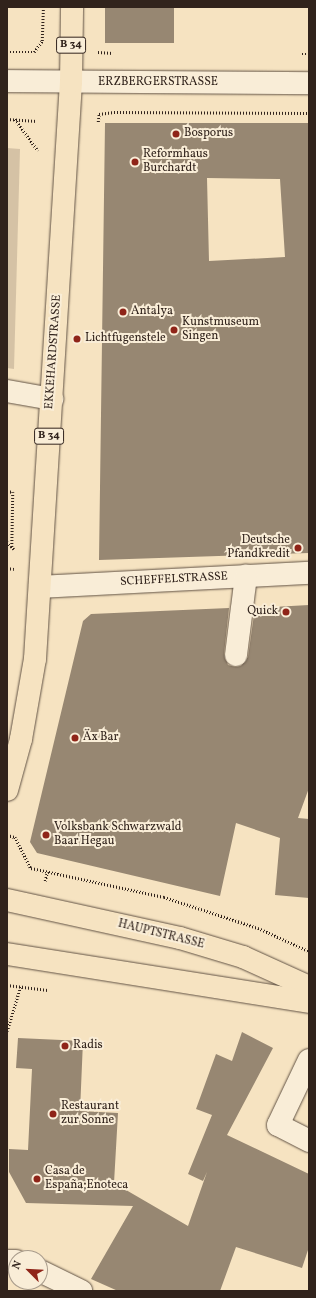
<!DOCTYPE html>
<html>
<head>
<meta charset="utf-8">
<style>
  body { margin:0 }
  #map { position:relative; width:316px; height:1298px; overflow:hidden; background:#f6e3c1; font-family:Vollkorn,serif }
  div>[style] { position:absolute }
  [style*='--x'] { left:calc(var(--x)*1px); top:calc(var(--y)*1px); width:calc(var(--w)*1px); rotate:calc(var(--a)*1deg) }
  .green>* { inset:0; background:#d5c2a5 }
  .building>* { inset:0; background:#978772; transform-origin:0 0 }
  .path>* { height:2.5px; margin-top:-1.25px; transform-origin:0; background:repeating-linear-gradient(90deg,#31231c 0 1px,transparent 0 3px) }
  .roads { filter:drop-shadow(0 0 1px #625345) drop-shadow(0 0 1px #625345) }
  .minor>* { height:22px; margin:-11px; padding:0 11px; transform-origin:11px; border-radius:11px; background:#f9edd7 }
  .major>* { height:22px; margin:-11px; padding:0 11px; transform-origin:11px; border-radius:11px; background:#f6e3c1 }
  .dots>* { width:11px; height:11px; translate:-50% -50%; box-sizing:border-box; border:2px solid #f9edd7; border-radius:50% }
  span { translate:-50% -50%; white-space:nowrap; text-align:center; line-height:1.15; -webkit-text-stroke:4px #f9edd7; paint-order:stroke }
  .shield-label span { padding:1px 3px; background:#f9edd7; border:1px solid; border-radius:3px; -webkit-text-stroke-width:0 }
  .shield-label { font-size:11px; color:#31231c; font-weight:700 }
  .street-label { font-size:12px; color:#31231c }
  .poi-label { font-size:12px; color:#31231c }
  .left { translate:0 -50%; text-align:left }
  .right { translate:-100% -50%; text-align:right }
  .frame { position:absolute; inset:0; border:8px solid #31231c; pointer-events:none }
  .north { position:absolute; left:8px; top:1250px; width:40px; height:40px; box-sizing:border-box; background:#f9edd7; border:1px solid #a99c8c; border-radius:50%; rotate:294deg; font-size:11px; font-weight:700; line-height:16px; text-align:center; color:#31231c }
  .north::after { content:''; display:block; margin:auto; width:14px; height:18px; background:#8f2418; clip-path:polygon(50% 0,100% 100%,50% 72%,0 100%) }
</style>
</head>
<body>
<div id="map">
  <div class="green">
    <div style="clip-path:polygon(7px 148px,20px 149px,14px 369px,7px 368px)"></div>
  </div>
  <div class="building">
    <div style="left:105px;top:7px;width:69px;height:36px"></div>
    <div style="clip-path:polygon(evenodd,105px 123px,309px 123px,309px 553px,99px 560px,105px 123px,207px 178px,280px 179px,285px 257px,209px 261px,207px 178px)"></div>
    <div style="clip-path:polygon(309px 605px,309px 788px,298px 818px,309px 819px,309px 898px,275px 895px,280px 838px,236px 823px,220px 896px,37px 853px,30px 842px,83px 621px,91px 614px,229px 608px,224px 654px,228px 665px,235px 667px,241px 666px,248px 657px,255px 608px)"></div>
    <div style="clip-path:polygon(242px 1032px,273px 1048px,227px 1135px,309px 1174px,309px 1247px,302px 1268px,236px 1247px,220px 1291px,118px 1291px,91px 1279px,133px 1206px,26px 1203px,9px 1172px,9px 1149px,28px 1150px,32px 1069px,16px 1068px,18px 1038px,83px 1041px,80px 1111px,118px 1113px,114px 1183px,188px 1226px,207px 1172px,203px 1181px,188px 1174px,212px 1115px,196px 1109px,216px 1054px,232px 1061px)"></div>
  </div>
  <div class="path">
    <div style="--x:7;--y:52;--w:27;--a:0"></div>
    <div style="--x:34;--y:52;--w:14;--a:-54"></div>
    <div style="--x:42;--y:41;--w:34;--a:-88"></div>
    <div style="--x:98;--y:52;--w:15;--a:4"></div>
    <div style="--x:302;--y:54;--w:7;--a:0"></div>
    <div style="--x:7;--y:119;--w:30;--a:4"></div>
    <div style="--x:15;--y:119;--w:39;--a:54"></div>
    <div style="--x:98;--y:122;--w:8;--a:-83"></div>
    <div style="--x:99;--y:114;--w:15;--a:-8"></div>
    <div style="--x:114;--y:112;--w:195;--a:0.3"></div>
    <div style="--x:7;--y:491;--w:6;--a:9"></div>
    <div style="--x:13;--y:492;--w:55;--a:91"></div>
    <div style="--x:7;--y:542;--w:10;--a:45"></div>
    <div style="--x:7;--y:568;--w:7;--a:8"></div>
    <div style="--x:7;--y:835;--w:8;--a:14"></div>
    <div style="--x:15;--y:837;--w:35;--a:63"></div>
    <div style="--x:31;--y:868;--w:136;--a:12.3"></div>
    <div style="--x:164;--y:897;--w:99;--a:18.3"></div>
    <div style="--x:258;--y:928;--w:56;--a:24.3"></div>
    <div style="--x:45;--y:881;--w:9;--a:-77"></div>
    <div style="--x:7;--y:985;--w:41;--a:7"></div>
    <div style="--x:7;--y:1031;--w:48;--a:-73.1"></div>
  </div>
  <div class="roads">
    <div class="minor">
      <div style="--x:7;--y:81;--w:302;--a:0.4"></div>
      <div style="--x:7;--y:391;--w:46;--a:10.1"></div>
      <div style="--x:40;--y:587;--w:269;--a:-3"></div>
      <div style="--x:236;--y:655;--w:80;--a:-82.8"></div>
      <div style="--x:309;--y:1060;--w:72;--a:115.5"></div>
      <div style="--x:278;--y:1125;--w:35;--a:27"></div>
      <div style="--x:7;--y:1261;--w:9;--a:0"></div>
      <div style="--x:40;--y:1271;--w:46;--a:26"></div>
    </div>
    <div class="major">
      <div style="--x:7;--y:790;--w:53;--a:-74.6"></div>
      <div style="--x:21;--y:739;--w:81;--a:-80.1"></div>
      <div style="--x:35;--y:659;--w:578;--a:-86.43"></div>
      <div style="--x:71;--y:82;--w:75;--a:-89.2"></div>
      <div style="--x:7;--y:900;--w:177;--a:12.4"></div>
      <div style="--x:180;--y:938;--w:66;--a:16.8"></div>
      <div style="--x:243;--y:957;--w:72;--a:24.4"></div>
      <div style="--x:7;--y:954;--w:306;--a:9"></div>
    </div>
  </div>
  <div class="dots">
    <div style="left:176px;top:134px;background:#8f2418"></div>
    <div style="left:135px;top:162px;background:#8f2418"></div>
    <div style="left:123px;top:312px;background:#8f2418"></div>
    <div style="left:174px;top:330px;background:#8f2418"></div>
    <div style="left:77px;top:339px;background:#8f2418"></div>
    <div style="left:298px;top:548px;background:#8f2418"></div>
    <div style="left:286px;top:612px;background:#8f2418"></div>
    <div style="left:75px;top:738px;background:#8f2418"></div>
    <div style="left:46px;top:835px;background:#8f2418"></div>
    <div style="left:65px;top:1046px;background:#8f2418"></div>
    <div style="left:53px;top:1114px;background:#8f2418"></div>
    <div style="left:37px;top:1179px;background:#8f2418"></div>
  </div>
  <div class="shield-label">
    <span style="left:71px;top:45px">B 34</span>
    <span style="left:49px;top:436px">B 34</span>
  </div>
  <div class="street-label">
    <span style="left:158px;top:83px">ERZBERGERSTRASSE</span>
    <span style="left:54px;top:352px;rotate:-86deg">EKKEHARDSTRASSE</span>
    <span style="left:174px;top:580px;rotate:-3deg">SCHEFFELSTRASSE</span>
    <span style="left:161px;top:935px;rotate:14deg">HAUPTSTRASSE</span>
  </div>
  <div class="poi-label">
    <span class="left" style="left:184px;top:134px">Bosporus</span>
    <span class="left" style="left:143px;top:162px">Reformhaus<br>Burchardt</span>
    <span class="left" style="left:131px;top:312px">Antalya</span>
    <span class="left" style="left:182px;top:330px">Kunstmuseum<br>Singen</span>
    <span class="left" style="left:85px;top:339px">Lichtfugenstele</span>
    <span class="right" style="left:290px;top:548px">Deutsche<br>Pfandkredit</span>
    <span class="right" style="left:278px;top:612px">Quick</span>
    <span class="left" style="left:83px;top:738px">Äx Bar</span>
    <span class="left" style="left:54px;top:835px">Volksbank Schwarzwald<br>Baar Hegau</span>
    <span class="left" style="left:73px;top:1046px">Radis</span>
    <span class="left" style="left:61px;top:1114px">Restaurant<br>zur Sonne</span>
    <span class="left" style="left:45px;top:1179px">Casa de<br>España;Enoteca</span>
  </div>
  <div class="frame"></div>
  <div class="north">N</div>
</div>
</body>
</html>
